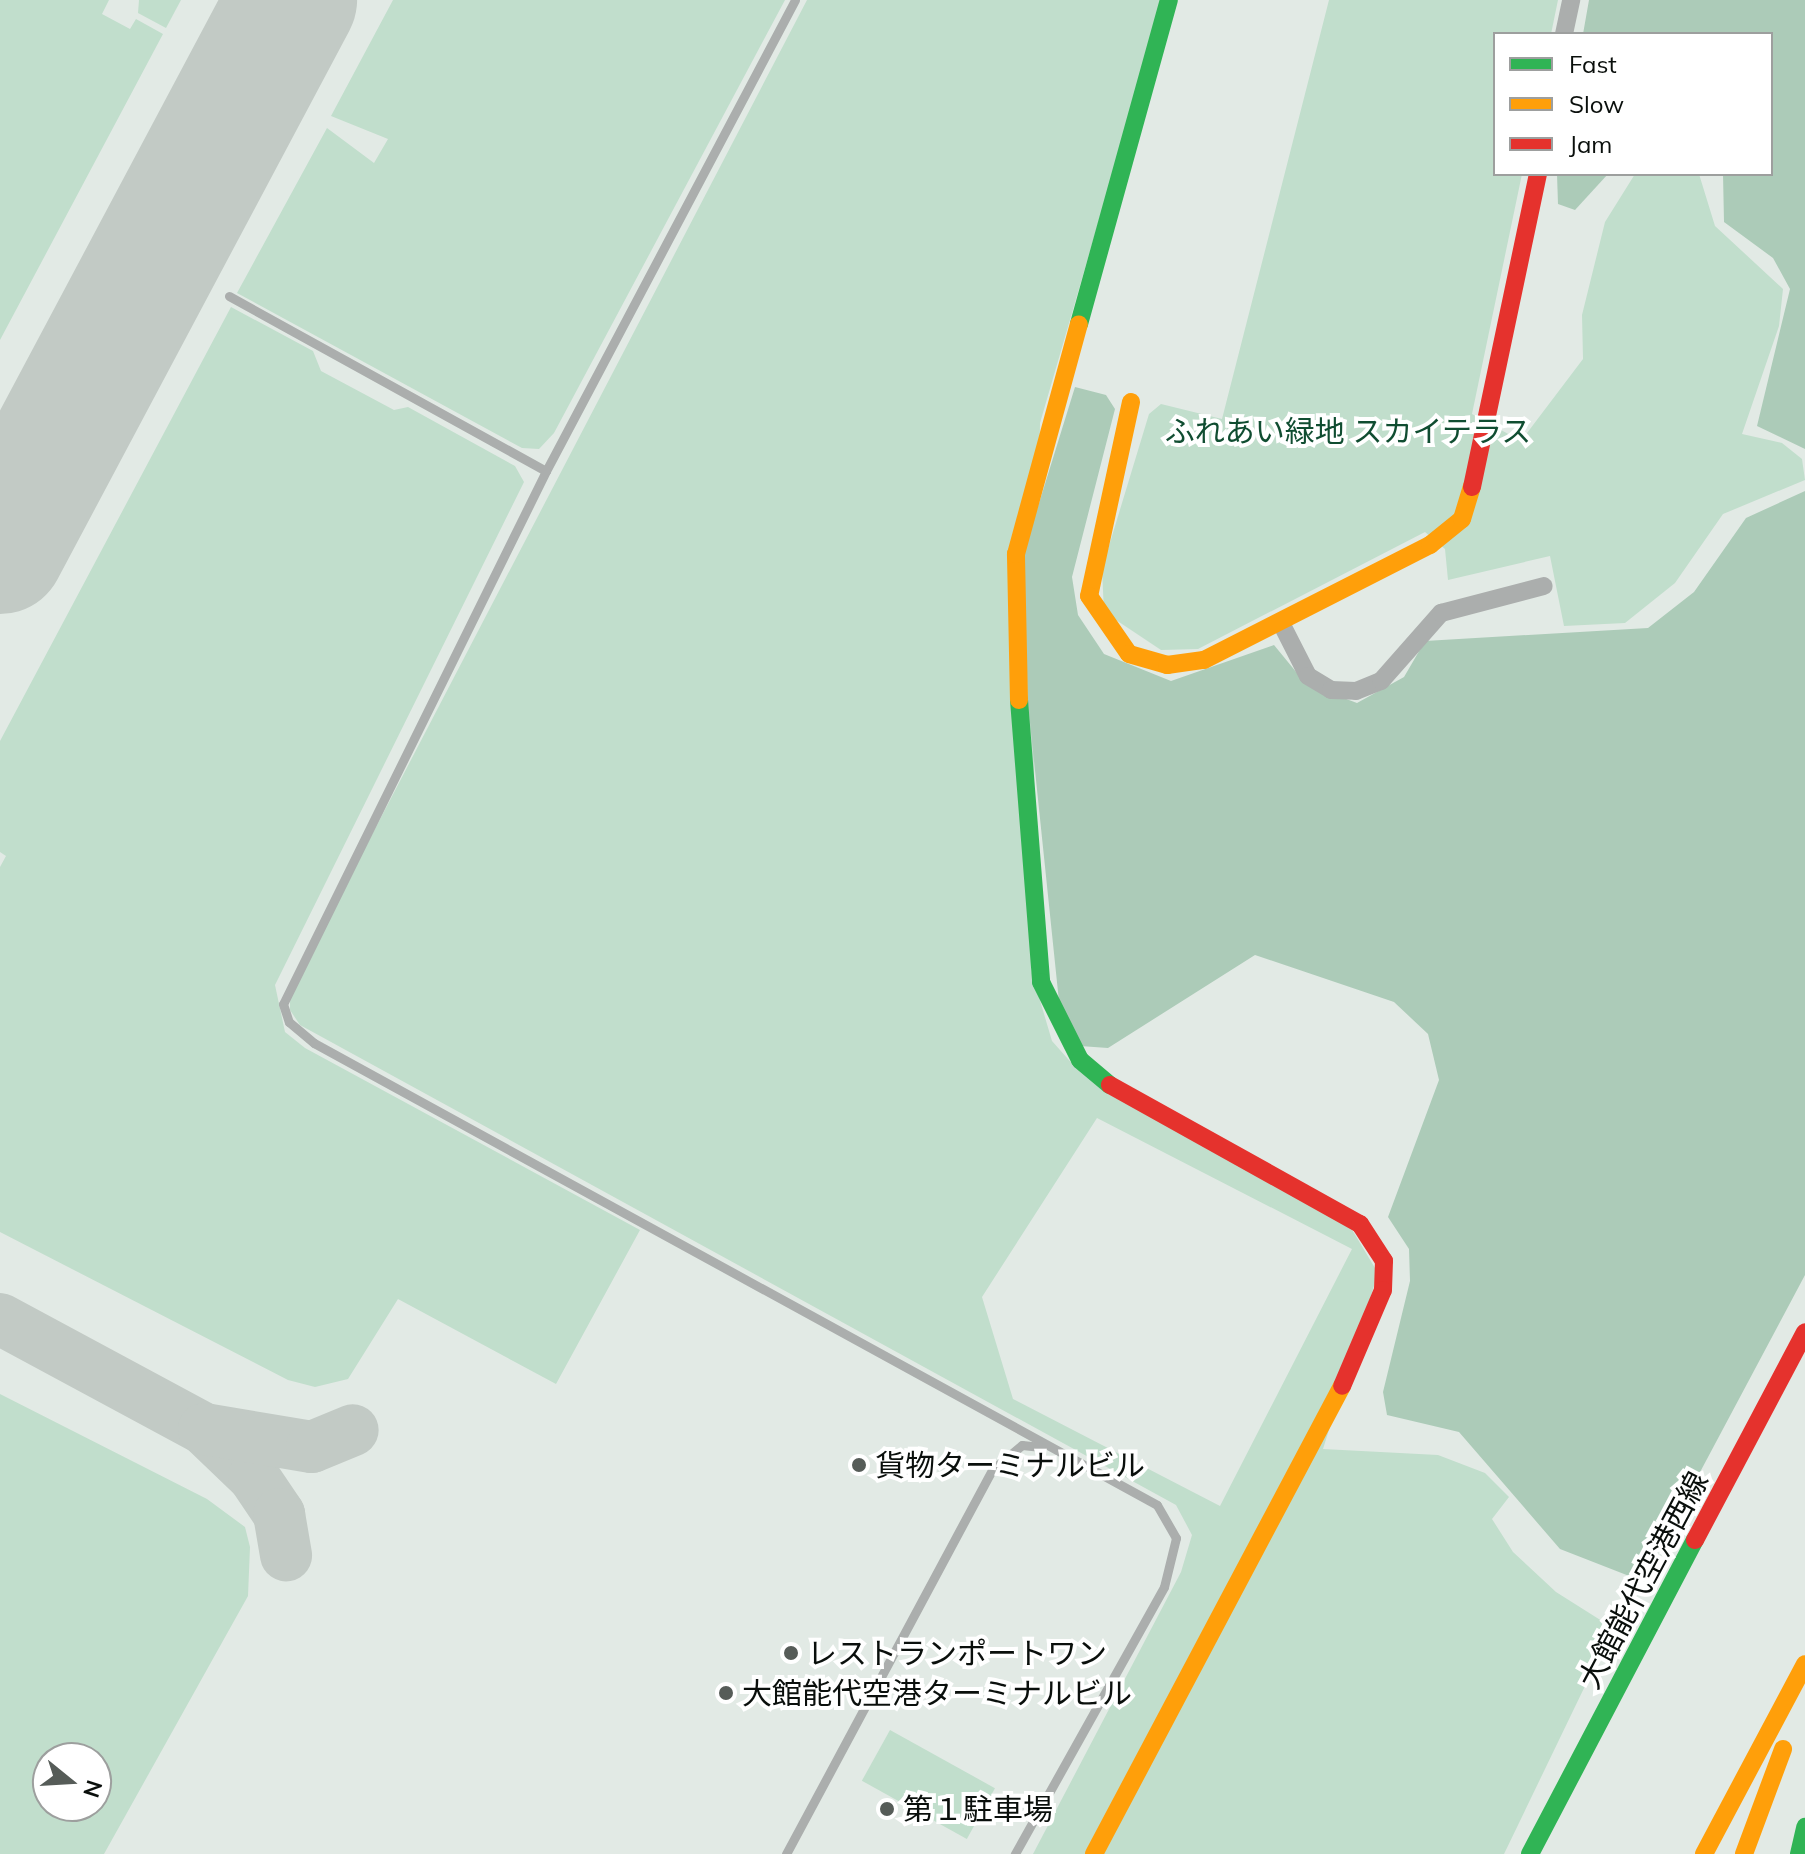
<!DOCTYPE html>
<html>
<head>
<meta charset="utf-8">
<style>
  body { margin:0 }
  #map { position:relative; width:1805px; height:1854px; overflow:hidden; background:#e2eae5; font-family:Mulish,"Noto Sans JP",sans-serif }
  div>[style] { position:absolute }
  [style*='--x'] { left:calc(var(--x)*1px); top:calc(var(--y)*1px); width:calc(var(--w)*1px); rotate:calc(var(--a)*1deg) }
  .green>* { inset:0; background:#c1decc; transform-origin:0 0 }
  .forest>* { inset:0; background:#accbb8 }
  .taxiway>* { height:52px; margin:-26px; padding:0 26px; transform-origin:26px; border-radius:26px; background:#c2cac5 }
  .runway>* { height:130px; margin:-65px; padding:0 65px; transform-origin:65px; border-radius:65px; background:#c2cac5 }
  .lane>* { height:9px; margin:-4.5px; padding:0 4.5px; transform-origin:4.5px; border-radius:4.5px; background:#abaead }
  .street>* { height:18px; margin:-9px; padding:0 9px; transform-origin:9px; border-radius:9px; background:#abaead }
  .fast>* { height:18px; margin:-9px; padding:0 9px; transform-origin:9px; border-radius:9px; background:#30b455 }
  .slow>* { height:18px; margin:-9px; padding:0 9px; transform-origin:9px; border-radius:9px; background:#ff9f0a }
  .jam>* { height:18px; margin:-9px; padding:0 9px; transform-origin:9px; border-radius:9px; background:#e5322d }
  .dots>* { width:22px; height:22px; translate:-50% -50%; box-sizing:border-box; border:4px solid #fff; border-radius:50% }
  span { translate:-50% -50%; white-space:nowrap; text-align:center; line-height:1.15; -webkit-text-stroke:8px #fff; paint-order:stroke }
  .park-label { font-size:30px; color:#104d31 }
  .poi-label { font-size:30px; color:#0a0f0c }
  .left { translate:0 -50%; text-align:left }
  .street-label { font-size:30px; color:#0a0f0c }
  .legend { position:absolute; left:1493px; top:32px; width:280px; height:144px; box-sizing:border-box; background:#fff; border:2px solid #9d9f9e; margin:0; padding:10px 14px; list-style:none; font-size:24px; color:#0a0f0c }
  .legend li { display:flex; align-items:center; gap:16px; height:40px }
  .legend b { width:40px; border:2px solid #9d9f9e }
  .north { position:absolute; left:32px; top:1742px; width:80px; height:80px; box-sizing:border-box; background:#fff; border:2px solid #9d9f9e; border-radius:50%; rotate:108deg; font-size:22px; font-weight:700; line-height:32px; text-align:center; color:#0a0f0c }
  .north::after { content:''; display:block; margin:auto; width:28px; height:36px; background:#565c58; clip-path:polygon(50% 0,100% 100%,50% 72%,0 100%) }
</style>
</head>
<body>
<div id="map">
  <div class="green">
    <div style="clip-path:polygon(0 0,109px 0,102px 14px,130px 29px,136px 19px,163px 34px,0 340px)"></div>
    <div style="clip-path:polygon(139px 0,181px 0,166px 28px,138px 13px)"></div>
    <div style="clip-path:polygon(393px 0,785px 0,554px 433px,539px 449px,522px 448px,237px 293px,327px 128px,374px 163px,388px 139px,331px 116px)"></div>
    <div style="clip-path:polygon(evenodd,807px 0,1163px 0,1040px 423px,1031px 970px,1052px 1041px,1076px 1068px,1351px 1228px,1378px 1273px,1323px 1449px,1438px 1455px,1485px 1473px,1509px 1497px,1492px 1519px,1513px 1552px,1556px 1592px,1613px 1628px,1504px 1854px,1033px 1854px,1181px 1572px,1192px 1535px,1176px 1505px,300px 1025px,290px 1010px,290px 992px,807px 0,1097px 1118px,1352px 1249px,1220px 1506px,1013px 1399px,982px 1297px,1097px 1118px)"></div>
    <div style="clip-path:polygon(1329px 0,1558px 0,1551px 34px,1495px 34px,1495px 174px,1522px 174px,1472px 414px,1521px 441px,1583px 359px,1582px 315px,1605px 222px,1635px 174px,1699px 174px,1715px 226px,1783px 289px,1779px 326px,1742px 434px,1782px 443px,1802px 459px,1805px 480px,1723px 514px,1675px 583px,1625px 623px,1564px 626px,1550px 556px,1448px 580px,1445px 549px,1425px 532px,1198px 649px,1161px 650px,1104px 612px,1102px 569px,1149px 414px,1161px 404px,1222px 419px)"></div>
    <div style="clip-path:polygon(231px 307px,313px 351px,321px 371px,394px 410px,408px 407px,515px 466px,524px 482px,275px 985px,285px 1032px,305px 1048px,640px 1230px,556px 1384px,398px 1299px,348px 1379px,315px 1387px,288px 1380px,0 1232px,0 867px,6px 856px,0 852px,0 741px)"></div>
    <div style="clip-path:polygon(evenodd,0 1394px,207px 1499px,245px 1527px,250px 1547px,248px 1596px,104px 1854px,0 1854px,0 1394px,48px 1758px,96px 1758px,96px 1806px,48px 1806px,48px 1758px)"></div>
    <div style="left:890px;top:1730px;width:120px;height:58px;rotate:29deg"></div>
  </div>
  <div class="forest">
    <div style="clip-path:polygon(1589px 0,1805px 0,1805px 449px,1757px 426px,1790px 289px,1773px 258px,1724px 222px,1723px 174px,1771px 174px,1771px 34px,1583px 34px)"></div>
    <div style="clip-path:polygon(1557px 174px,1608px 174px,1575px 210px,1558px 204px)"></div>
    <div style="clip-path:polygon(1075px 387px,1106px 395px,1115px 409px,1072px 577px,1078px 615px,1104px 654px,1171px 681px,1274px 645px,1306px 684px,1357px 703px,1404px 677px,1425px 641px,1648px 628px,1694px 592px,1746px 518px,1805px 491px,1805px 1275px,1642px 1581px,1560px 1549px,1459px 1432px,1387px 1415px,1383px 1392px,1410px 1281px,1409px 1249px,1388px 1217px,1439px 1080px,1428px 1034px,1394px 1002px,1255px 955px,1108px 1048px,1080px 1046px,1060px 1011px,1028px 703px,1023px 555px)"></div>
  </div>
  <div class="taxiway">
    <div style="--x:0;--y:1319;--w:232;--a:28.3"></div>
    <div style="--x:204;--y:1429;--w:69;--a:43.8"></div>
    <div style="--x:254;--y:1477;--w:45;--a:56"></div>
    <div style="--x:279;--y:1514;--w:42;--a:80.3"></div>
    <div style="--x:204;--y:1429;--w:109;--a:9.5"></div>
    <div style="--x:312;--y:1447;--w:44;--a:-22.5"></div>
  </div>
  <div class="runway">
    <div style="--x:0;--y:549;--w:622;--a:-61.99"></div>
  </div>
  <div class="lane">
    <div style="--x:795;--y:0;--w:533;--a:117.86"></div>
    <div style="--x:546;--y:471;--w:594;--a:116.26"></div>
    <div style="--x:283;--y:1004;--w:19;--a:72"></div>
    <div style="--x:289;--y:1022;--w:33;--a:40"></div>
    <div style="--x:314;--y:1043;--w:961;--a:28.72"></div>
    <div style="--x:1157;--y:1505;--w:38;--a:60"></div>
    <div style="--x:1176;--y:1538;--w:50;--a:103.8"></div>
    <div style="--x:1164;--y:1587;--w:306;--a:119.2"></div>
    <div style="--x:229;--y:296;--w:362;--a:28.9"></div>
    <div style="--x:786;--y:1854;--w:436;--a:-61.8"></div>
    <div style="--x:992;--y:1470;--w:39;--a:-40"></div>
    <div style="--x:1022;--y:1445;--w:19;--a:6"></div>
  </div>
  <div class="street">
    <div style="--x:1564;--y:34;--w:35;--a:-78"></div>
    <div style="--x:1281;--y:623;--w:59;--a:63"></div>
    <div style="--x:1308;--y:676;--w:27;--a:31"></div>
    <div style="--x:1331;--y:690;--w:25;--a:2"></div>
    <div style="--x:1356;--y:691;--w:27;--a:-22"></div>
    <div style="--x:1381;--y:681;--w:91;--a:-48.6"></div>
    <div style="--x:1441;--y:613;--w:106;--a:-14.7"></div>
  </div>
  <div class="fast">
    <div style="--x:1079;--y:324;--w:336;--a:-74.5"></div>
    <div style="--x:1019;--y:700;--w:283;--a:85.5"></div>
    <div style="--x:1041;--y:982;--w:87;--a:63.4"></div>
    <div style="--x:1080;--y:1060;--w:39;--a:40"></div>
    <div style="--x:1530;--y:1854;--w:355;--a:-62.3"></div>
    <div style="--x:1799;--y:1854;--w:28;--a:-77"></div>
  </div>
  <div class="slow">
    <div style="--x:1131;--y:402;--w:198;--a:102.2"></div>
    <div style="--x:1089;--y:596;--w:70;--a:55.4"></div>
    <div style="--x:1129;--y:654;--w:40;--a:16"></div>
    <div style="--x:1167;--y:665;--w:37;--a:-8"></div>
    <div style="--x:1204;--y:660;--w:254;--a:-27"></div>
    <div style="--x:1430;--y:545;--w:41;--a:-39.1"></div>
    <div style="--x:1462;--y:519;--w:34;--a:-73"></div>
    <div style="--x:1019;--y:700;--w:146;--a:-91.2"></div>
    <div style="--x:1016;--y:554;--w:238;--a:-74.7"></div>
    <div style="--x:1094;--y:1854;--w:530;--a:-62.08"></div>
    <div style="--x:1704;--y:1854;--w:215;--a:-62"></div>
    <div style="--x:1744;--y:1854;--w:112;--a:-69.6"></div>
  </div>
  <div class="jam">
    <div style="--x:1472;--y:487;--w:320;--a:-78.1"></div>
    <div style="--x:1110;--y:1085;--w:286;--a:29.1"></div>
    <div style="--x:1360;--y:1224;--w:44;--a:57"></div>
    <div style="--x:1384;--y:1261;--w:29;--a:92"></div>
    <div style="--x:1383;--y:1290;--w:104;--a:113.1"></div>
    <div style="--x:1695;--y:1540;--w:235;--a:-62.1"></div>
  </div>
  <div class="dots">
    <div style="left:859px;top:1465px;background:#565c58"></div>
    <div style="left:791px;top:1653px;background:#565c58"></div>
    <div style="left:726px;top:1693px;background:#565c58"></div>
    <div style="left:887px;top:1809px;background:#565c58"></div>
  </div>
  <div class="park-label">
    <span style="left:1348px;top:431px">ふれあい緑地 スカイテラス</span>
  </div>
  <div class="poi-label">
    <span class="left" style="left:875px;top:1465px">貨物ターミナルビル</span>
    <span class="left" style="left:807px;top:1653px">レストランポートワン</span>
    <span class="left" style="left:742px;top:1693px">大館能代空港ターミナルビル</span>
    <span class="left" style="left:903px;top:1809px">第１駐車場</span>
  </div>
  <div class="street-label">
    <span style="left:1643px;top:1580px;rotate:-62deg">大館能代空港西線</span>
  </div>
  <ul class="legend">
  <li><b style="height:10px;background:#30b455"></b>Fast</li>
  <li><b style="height:10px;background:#ff9f0a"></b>Slow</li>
  <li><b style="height:10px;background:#e5322d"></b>Jam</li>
  </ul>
  <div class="north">N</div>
</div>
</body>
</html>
